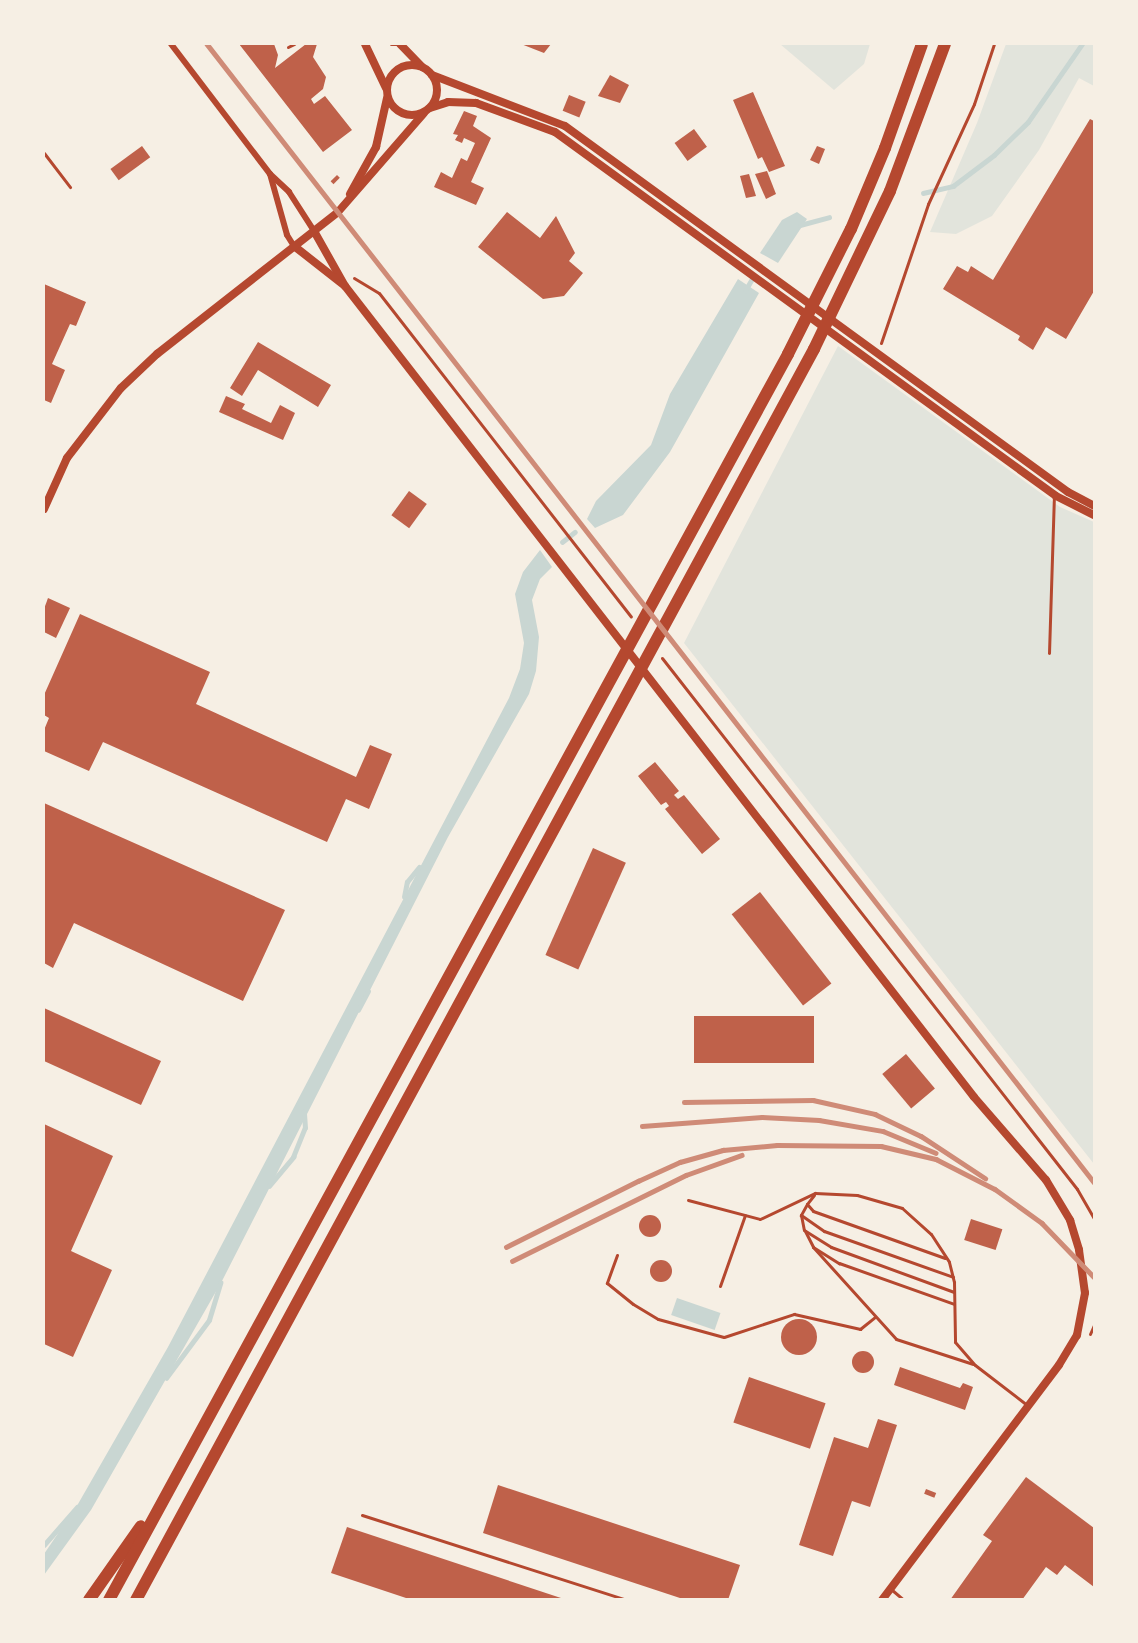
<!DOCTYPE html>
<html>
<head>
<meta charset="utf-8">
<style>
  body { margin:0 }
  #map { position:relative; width:1138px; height:1643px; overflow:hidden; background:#f6efe4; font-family:Commissioner,sans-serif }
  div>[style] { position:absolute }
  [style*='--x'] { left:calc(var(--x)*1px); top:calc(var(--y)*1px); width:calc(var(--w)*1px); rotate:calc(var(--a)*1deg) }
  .green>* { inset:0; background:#e2e4dc }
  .water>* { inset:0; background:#c9d6d2; transform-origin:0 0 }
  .stream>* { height:4.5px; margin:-2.25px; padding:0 2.25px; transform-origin:2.25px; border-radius:2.25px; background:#c9d6d2 }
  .building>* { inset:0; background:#bf614a; transform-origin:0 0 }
  .round { border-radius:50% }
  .path>* { height:3px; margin:-1.5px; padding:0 1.5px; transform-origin:1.5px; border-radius:1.5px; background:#b5482f }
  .service>* { height:3px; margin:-1.5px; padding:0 1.5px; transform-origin:1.5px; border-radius:1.5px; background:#b5482f }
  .minor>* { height:6px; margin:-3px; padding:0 3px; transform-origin:3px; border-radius:3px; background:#b5482f }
  .tertiary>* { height:8px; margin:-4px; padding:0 4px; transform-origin:4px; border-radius:4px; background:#b5482f }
  .tertiary>.ring { margin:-4px; padding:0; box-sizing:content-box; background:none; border:8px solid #b5482f; border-radius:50% }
  .motorway>* { height:12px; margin:-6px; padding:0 6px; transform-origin:6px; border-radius:6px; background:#b5482f }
  .rail>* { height:4.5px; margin:-2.25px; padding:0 2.25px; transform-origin:2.25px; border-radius:2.25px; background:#cf8b77 }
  span { translate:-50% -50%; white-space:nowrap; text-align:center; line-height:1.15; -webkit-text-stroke:5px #f6efe4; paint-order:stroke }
  .frame { position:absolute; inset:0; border:45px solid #f6efe4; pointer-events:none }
</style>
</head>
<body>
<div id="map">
  <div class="green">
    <div style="clip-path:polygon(780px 44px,870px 44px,864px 64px,834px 90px)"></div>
    <div style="clip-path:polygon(1006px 44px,1094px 44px,1094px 86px,1079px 78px,1039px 150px,992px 216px,956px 234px,930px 232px,977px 123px)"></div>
    <div style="clip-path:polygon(838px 346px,1060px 507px,1094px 522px,1094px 1164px,684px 643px)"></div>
  </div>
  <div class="water">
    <div style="clip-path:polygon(797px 212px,807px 219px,778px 263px,760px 253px,782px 220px)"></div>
    <div style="clip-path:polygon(738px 279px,759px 293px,670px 452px,623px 515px,595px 528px,587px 519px,596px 501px,651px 445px,670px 394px)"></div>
    <div style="clip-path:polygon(540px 550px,552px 567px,540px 579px,532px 600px,539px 637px,536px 671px,529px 694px,448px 837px,222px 1281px,91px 1510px,44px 1575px,44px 1554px,78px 1504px,168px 1347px,509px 698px,520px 669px,524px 643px,515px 594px,523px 572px)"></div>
    <div style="left:677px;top:1298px;width:46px;height:18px;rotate:19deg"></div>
  </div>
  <div class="stream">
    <div style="--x:923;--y:193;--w:31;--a:-13"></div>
    <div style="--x:953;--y:186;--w:51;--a:-37.1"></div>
    <div style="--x:994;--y:155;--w:47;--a:-44.1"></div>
    <div style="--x:1028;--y:122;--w:95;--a:-55.3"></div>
    <div style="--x:800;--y:225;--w:30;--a:-15"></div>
    <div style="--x:745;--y:291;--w:14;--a:-60"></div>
    <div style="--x:562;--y:542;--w:16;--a:-38"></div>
    <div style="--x:404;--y:897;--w:15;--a:-79"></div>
    <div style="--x:407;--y:882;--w:19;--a:-51"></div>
    <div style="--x:358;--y:1010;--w:21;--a:-62"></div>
    <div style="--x:269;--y:1186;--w:38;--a:-50"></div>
    <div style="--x:293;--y:1157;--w:31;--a:-68"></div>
    <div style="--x:305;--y:1128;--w:16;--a:-94"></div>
    <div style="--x:166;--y:1378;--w:72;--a:-53.4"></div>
    <div style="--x:209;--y:1320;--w:39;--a:-73"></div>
    <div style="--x:44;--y:1545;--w:50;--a:-49"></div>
  </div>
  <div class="building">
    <div style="clip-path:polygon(239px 44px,274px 44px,278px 55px,275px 68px,306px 44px,317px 44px,313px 57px,326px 77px,323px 89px,311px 99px,314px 104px,325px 96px,352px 130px,323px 152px)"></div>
    <div style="clip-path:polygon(521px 44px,551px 44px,544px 53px)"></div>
    <div style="clip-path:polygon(610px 75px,629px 85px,620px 103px,598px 96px)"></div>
    <div style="clip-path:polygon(753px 92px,785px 166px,769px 172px,762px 157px,758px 159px,733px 100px)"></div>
    <div style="left:569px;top:95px;width:18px;height:17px;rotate:22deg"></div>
    <div style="clip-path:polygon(464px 111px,477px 116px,473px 126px,491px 138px,471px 182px,484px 188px,476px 205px,434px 187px,441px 172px,452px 178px,461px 158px,467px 161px,475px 143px,464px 138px,462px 143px,455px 140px,458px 135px,453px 134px)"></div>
    <div style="clip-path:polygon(1090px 119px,1094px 121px,1094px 291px,1066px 339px,1046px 327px,1033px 350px,1018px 340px,1020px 336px,943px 289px,957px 266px,968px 272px,971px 266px,993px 280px)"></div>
    <div style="left:694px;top:129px;width:22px;height:24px;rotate:54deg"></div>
    <div style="left:142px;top:146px;width:14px;height:39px;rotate:54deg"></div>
    <div style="clip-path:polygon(817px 146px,825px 149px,819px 164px,810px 160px)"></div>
    <div style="clip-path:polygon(767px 171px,776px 194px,766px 199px,755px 174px)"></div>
    <div style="clip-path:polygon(749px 174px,756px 196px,746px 198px,740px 176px)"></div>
    <div style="left:337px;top:175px;width:4px;height:9px;rotate:45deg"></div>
    <div style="clip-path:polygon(507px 212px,540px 238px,556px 216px,575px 253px,569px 261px,583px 273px,564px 296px,543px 299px,478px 247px)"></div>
    <div style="clip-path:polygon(44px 284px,86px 302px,76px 326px,70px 324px,52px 364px,65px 370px,51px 403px,44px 400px)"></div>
    <div style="clip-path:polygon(258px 342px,331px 385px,318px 407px,258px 370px,242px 396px,230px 388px)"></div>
    <div style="clip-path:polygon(226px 396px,245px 404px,242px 409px,271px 423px,280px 405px,295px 413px,283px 440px,219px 412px)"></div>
    <div style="left:409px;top:491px;width:22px;height:30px;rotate:36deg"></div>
    <div style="clip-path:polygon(48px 598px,70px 608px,56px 638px,44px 632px,44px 609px)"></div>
    <div style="clip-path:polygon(80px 614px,210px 672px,196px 704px,356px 777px,370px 745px,392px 754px,369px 809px,346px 799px,327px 842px,103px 742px,89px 771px,44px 751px,44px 730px,49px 718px,44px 715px,44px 695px)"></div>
    <div style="clip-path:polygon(655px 762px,679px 791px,674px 795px,678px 799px,684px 795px,720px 839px,702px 854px,665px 809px,669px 806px,666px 802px,661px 805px,638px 776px)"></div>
    <div style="clip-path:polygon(44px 803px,285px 910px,243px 1001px,74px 923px,53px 968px,44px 963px)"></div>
    <div style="left:593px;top:848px;width:36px;height:117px;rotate:24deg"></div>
    <div style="left:760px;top:892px;width:116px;height:36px;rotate:52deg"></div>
    <div style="clip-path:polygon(44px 1008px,161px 1061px,141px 1105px,44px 1061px)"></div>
    <div style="left:694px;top:1016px;width:120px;height:47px"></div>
    <div style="left:906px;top:1054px;width:45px;height:31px;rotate:50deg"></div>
    <div style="clip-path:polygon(44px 1124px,113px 1156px,71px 1251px,112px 1270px,73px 1357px,44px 1344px)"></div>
    <div class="round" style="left:639px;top:1215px;width:22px;height:22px"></div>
    <div style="left:971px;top:1219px;width:33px;height:22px;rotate:18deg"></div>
    <div class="round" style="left:650px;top:1260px;width:22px;height:22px"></div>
    <div class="round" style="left:781px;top:1319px;width:36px;height:36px"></div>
    <div class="round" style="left:852px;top:1351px;width:22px;height:22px"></div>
    <div style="clip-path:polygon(900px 1367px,960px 1388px,963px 1383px,973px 1387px,965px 1410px,894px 1385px)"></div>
    <div style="left:749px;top:1377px;width:81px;height:48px;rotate:19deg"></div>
    <div style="clip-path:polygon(878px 1419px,897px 1425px,870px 1507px,852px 1501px,833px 1556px,799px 1545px,834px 1437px,868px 1448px)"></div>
    <div style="clip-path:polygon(1026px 1477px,1094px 1528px,1094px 1587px,1065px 1565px,1057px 1575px,1046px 1567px,1022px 1600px,950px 1600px,992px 1541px,983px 1535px)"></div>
    <div style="clip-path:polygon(498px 1485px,740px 1565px,728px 1600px,686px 1600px,483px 1533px)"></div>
    <div style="left:926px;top:1489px;width:11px;height:5px;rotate:22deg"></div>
    <div style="clip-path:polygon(347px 1527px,564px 1599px,564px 1600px,412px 1600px,331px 1573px)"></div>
  </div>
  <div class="path">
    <div style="--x:354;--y:278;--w:29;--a:31"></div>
    <div style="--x:379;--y:293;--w:410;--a:52.1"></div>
    <div style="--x:881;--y:343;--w:147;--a:-71.3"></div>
    <div style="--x:928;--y:204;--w:110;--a:-65.3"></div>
    <div style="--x:974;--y:104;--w:63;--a:-71.6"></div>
    <div style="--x:662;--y:658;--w:674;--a:51.99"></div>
    <div style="--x:1077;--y:1189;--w:34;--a:60"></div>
    <div style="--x:1090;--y:1334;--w:10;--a:-66"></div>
  </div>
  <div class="service">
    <div style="--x:391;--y:44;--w:6;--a:0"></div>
    <div style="--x:288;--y:47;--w:7;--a:-27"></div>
    <div style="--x:44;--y:153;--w:43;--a:52.6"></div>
    <div style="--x:1049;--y:653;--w:157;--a:-88.2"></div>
    <div style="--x:814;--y:1195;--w:11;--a:128"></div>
    <div style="--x:807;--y:1204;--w:9;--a:49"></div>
    <div style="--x:813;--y:1211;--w:140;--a:19.6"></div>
    <div style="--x:688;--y:1200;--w:74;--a:14.8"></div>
    <div style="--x:760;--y:1219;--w:61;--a:-25.3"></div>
    <div style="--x:815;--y:1193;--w:42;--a:2.7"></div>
    <div style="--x:857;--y:1195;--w:47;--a:16.1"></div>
    <div style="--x:902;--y:1208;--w:39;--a:42"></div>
    <div style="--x:931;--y:1234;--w:33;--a:57"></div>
    <div style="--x:949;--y:1262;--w:21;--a:76"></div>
    <div style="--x:954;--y:1282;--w:60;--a:89"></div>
    <div style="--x:955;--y:1342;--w:30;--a:49"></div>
    <div style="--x:975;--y:1365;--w:66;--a:37.6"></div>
    <div style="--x:807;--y:1204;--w:13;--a:119"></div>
    <div style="--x:801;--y:1215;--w:28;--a:35"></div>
    <div style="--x:824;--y:1231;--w:137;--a:19.6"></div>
    <div style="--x:801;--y:1215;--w:15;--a:79"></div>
    <div style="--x:804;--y:1230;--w:32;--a:32"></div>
    <div style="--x:831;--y:1247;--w:131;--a:20.1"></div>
    <div style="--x:805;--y:1231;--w:18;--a:63"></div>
    <div style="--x:813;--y:1247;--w:31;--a:32"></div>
    <div style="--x:839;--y:1263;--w:122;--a:19.6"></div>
    <div style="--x:813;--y:1247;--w:124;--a:47.9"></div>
    <div style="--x:896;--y:1339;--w:81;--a:18"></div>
    <div style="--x:617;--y:1255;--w:30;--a:110"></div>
    <div style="--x:607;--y:1283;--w:33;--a:39"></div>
    <div style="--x:633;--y:1304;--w:29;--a:31"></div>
    <div style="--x:658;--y:1319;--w:68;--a:15.3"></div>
    <div style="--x:724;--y:1337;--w:74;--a:-18.2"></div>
    <div style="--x:794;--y:1314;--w:68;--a:12.8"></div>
    <div style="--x:860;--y:1329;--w:19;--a:-39"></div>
    <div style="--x:720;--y:1286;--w:75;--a:-70.6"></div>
    <div style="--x:362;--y:1515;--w:277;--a:17.8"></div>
    <div style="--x:892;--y:1590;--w:16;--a:40"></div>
    <div style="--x:290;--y:1600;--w:1;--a:0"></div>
  </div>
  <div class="minor">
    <div style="--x:171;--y:44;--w:163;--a:52.7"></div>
    <div style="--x:270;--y:174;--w:26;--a:43"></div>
    <div style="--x:289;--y:192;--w:46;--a:57.3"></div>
    <div style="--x:270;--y:174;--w:63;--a:74.4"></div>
    <div style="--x:287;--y:235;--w:13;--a:58"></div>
  </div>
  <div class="tertiary">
    <div style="--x:365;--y:44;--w:49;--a:64.5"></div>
    <div style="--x:400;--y:44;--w:32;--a:46"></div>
    <div class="ring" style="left:387px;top:65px;width:42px;height:42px"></div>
    <div style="--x:432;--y:75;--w:142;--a:21"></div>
    <div style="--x:565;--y:126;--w:622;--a:36.04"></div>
    <div style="--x:1068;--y:492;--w:30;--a:28"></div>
    <div style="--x:430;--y:108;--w:19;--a:-18"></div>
    <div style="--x:448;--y:102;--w:28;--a:2"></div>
    <div style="--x:476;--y:103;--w:84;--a:20.2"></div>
    <div style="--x:555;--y:132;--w:619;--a:36"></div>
    <div style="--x:1056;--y:496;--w:42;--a:26.6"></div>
    <div style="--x:350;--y:194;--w:54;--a:-61"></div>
    <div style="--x:376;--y:147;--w:50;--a:-77.3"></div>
    <div style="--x:314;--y:231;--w:63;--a:60.6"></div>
    <div style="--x:345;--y:286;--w:1026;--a:52.2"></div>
    <div style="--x:974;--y:1097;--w:110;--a:49.1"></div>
    <div style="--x:1046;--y:1180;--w:47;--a:59"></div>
    <div style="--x:1070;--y:1220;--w:31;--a:73"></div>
    <div style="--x:1079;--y:1250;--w:43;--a:82.1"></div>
    <div style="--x:1085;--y:1293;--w:43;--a:100.8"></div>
    <div style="--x:1077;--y:1335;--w:35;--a:121"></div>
    <div style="--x:1059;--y:1365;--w:294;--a:127"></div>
    <div style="--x:294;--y:246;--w:65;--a:38.1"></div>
    <div style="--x:44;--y:509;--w:56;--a:-65.7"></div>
    <div style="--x:67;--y:458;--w:88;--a:-52.4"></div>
    <div style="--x:121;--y:388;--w:50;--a:-43.4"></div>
    <div style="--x:157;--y:354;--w:230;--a:-38.1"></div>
    <div style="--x:338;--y:212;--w:131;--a:-49"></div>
  </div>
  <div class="motorway">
    <div style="--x:89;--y:1600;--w:90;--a:-54.9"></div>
    <div style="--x:109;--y:1600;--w:1419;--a:-61.41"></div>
    <div style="--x:788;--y:354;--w:140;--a:-63.3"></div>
    <div style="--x:851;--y:229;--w:88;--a:-67.2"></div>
    <div style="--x:885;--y:148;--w:110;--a:-70.4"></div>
    <div style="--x:136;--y:1600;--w:1423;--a:-61.54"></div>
    <div style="--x:814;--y:349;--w:175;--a:-64.3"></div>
    <div style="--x:890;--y:191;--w:157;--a:-69.5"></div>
  </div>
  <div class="rail">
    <div style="--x:207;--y:44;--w:1443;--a:52.07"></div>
    <div style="--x:684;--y:1102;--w:129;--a:-0.9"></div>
    <div style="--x:813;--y:1100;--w:64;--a:12.7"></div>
    <div style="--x:875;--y:1114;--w:51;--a:25.6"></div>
    <div style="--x:921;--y:1136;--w:77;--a:33.3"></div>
    <div style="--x:642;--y:1126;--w:120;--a:-4.3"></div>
    <div style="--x:762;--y:1117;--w:57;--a:3"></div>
    <div style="--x:819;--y:1120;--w:65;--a:9.8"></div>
    <div style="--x:883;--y:1131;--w:57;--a:22.5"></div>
    <div style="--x:506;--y:1247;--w:148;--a:-26.6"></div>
    <div style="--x:638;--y:1181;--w:46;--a:-24.3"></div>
    <div style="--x:680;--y:1162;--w:45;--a:-15.6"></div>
    <div style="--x:723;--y:1150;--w:54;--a:-5.3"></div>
    <div style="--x:777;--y:1145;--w:104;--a:0.6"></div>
    <div style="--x:881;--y:1146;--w:57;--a:13.3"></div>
    <div style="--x:936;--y:1159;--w:66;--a:27"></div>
    <div style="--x:995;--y:1189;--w:58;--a:35.9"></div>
    <div style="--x:1042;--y:1223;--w:75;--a:46.1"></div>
    <div style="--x:512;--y:1261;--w:194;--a:-26.3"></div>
    <div style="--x:686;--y:1175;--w:59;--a:-19.7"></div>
  </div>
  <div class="frame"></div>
</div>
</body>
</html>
